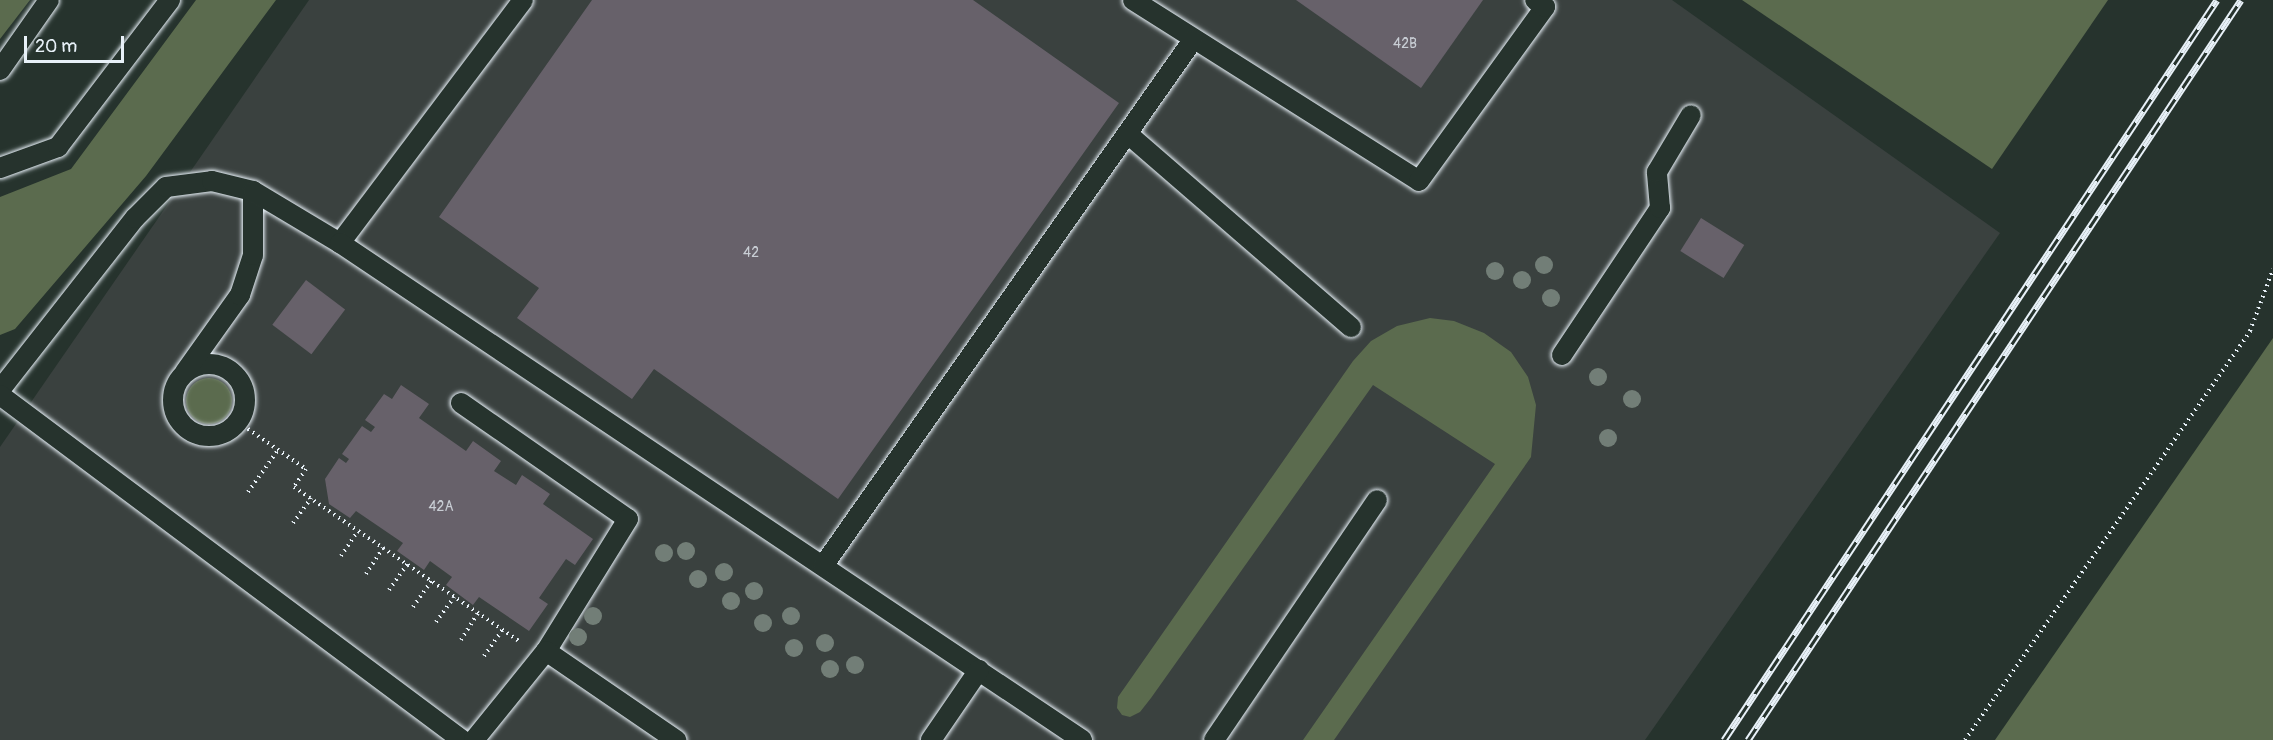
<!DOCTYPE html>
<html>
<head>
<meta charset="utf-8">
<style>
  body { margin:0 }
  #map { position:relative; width:2273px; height:740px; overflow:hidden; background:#26332d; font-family:Pangolin,sans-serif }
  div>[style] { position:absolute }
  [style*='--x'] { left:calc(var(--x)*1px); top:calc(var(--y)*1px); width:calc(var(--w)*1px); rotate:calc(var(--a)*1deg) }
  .built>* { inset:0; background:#3a413f }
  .green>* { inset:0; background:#5b6b4e }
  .round { border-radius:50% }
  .building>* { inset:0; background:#67616a; transform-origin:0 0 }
  .path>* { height:4px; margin-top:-2px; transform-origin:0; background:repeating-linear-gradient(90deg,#e8f1f8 0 1.5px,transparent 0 6px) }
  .roads { filter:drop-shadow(0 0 2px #e8f1f8) drop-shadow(0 0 2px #e8f1f8) }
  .lane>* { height:20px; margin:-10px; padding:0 10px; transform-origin:10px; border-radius:10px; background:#26332d }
  .lane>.ring { margin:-10px; padding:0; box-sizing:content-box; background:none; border:20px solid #26332d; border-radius:50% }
  .rail>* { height:7px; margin-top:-3.5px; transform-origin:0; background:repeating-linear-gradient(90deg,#26332d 0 14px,#e8f1f8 0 28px); box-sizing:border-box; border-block:2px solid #e8f1f8 }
  .trees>* { width:18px; height:18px; margin:-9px; border-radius:50%; background:#727e77 }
  span { translate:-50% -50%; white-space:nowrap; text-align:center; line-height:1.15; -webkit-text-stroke:5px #26332d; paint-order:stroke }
  .number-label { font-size:14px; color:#c8cdd4 }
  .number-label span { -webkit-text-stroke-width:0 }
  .scale { position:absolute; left:24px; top:36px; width:100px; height:27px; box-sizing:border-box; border:3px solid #e8f1f8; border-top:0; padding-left:8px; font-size:18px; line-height:21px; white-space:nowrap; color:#e8f1f8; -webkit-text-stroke:4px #26332d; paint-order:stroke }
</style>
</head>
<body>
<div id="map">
  <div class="built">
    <div style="clip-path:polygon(309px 0,1672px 0,2000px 233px,1645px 740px,0 740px,0 447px)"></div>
  </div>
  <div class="green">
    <div style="clip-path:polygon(0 0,30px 0,0 39px)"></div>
    <div style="clip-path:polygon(196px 0,276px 0,146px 176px,15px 329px,0 335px,0 197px,71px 169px)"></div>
    <div style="clip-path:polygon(1742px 0,2108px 0,1992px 169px)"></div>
    <div style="clip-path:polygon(1430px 318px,1454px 321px,1484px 333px,1511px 352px,1528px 377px,1536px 405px,1531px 457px,1334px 740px,1303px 740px,1495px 464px,1373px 385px,1151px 698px,1140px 712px,1130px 717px,1122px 715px,1117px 708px,1118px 697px,1353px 361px,1371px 341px,1397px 326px)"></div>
    <div style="clip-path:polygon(2273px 338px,2273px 740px,1995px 740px)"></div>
    <div class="round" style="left:186px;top:378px;width:46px;height:46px"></div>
  </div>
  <div class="building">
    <div style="clip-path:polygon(592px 0,973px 0,1119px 103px,838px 499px,654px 369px,632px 399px,517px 318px,539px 288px,439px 217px)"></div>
    <div style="clip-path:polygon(1296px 0,1483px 0,1421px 88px)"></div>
    <div style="left:1701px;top:218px;width:51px;height:39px;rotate:32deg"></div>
    <div style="left:306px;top:280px;width:49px;height:56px;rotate:37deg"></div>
    <div style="clip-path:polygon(401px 385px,429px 404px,419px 418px,466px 451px,473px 441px,501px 461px,494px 471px,516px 485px,522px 475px,550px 494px,543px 504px,593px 539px,575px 565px,566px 559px,539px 598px,548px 604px,529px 631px,479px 597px,473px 605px,446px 585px,452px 577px,430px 561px,424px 570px,397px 551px,403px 543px,356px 511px,350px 518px,329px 504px,325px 479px,339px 458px,346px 463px,349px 459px,342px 454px,362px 426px,371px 432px,375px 427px,365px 420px,384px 394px,392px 399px)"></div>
  </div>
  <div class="path">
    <div style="--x:238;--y:422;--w:83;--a:34.7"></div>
    <div style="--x:306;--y:469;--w:22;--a:124"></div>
    <div style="--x:294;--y:487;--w:273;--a:34.4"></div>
    <div style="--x:248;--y:492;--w:52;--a:-54.5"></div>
    <div style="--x:293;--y:523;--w:31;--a:-54"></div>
    <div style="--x:341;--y:556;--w:30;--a:-56"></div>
    <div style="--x:366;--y:574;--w:31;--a:-57"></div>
    <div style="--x:389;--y:590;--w:32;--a:-55"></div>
    <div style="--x:413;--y:607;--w:32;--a:-55"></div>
    <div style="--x:436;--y:622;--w:31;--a:-54"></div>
    <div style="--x:461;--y:640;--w:32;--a:-58"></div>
    <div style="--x:484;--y:656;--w:32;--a:-55"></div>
    <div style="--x:1965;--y:740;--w:499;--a:-55.1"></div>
    <div style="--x:2250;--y:331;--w:66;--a:-69.6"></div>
  </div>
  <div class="roads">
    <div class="lane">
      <div style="--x:1133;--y:0;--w:338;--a:32.3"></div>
      <div style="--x:1419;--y:181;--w:215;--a:-54.1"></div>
      <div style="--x:1545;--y:7;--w:12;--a:-145"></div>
      <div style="--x:0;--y:70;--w:85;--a:-55"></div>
      <div style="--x:1128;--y:134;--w:295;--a:40.9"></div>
      <div style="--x:0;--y:168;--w:62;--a:-19.9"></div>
      <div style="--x:58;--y:147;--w:185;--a:-52.7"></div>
      <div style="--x:340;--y:243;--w:304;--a:-53"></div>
      <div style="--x:1562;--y:355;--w:177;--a:-56.3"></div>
      <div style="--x:1660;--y:208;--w:36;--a:-95"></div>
      <div style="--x:1657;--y:172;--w:66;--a:-59.2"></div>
      <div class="ring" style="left:173px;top:364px;width:52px;height:52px"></div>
      <div style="--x:185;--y:372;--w:95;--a:-54.5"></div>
      <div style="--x:240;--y:295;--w:42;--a:-72"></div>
      <div style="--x:253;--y:255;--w:64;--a:-90"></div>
      <div style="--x:0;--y:390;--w:219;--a:-51.9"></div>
      <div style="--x:135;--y:218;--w:44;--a:-45"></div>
      <div style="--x:166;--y:187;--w:46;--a:-7.4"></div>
      <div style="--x:212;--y:181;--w:42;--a:13.7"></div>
      <div style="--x:253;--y:191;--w:101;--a:30.9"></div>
      <div style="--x:340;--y:243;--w:893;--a:33.81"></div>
      <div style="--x:0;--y:395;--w:577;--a:36.75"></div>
      <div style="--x:461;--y:403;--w:203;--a:34.8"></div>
      <div style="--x:628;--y:519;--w:155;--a:121.8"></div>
      <div style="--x:823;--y:566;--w:643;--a:-54.88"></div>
      <div style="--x:474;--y:740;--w:114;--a:-51"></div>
      <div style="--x:546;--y:651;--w:158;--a:34.4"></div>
      <div style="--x:931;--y:740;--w:85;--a:-55.6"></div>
      <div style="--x:1214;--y:740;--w:290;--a:-55.8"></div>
    </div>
  </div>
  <div class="rail">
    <div style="--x:1724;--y:740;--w:889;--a:-56.33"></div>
    <div style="--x:1748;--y:740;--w:889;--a:-56.33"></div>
  </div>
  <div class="trees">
    <div style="left:1544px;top:265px"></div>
    <div style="left:1495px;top:271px"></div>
    <div style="left:1522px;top:280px"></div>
    <div style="left:1551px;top:298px"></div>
    <div style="left:1598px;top:377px"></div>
    <div style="left:1632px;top:399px"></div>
    <div style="left:1608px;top:438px"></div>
    <div style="left:686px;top:551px"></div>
    <div style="left:664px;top:553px"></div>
    <div style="left:724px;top:572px"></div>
    <div style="left:698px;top:579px"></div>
    <div style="left:754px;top:591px"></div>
    <div style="left:731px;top:601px"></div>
    <div style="left:593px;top:616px"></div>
    <div style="left:791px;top:616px"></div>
    <div style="left:763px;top:623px"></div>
    <div style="left:578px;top:637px"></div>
    <div style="left:825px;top:643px"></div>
    <div style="left:794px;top:648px"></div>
    <div style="left:855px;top:665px"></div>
    <div style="left:830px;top:669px"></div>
  </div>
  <div class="number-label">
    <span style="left:1405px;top:44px">42B</span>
    <span style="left:751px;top:253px">42</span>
    <span style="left:441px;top:507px">42A</span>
  </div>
  <div class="scale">20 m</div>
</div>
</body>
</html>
